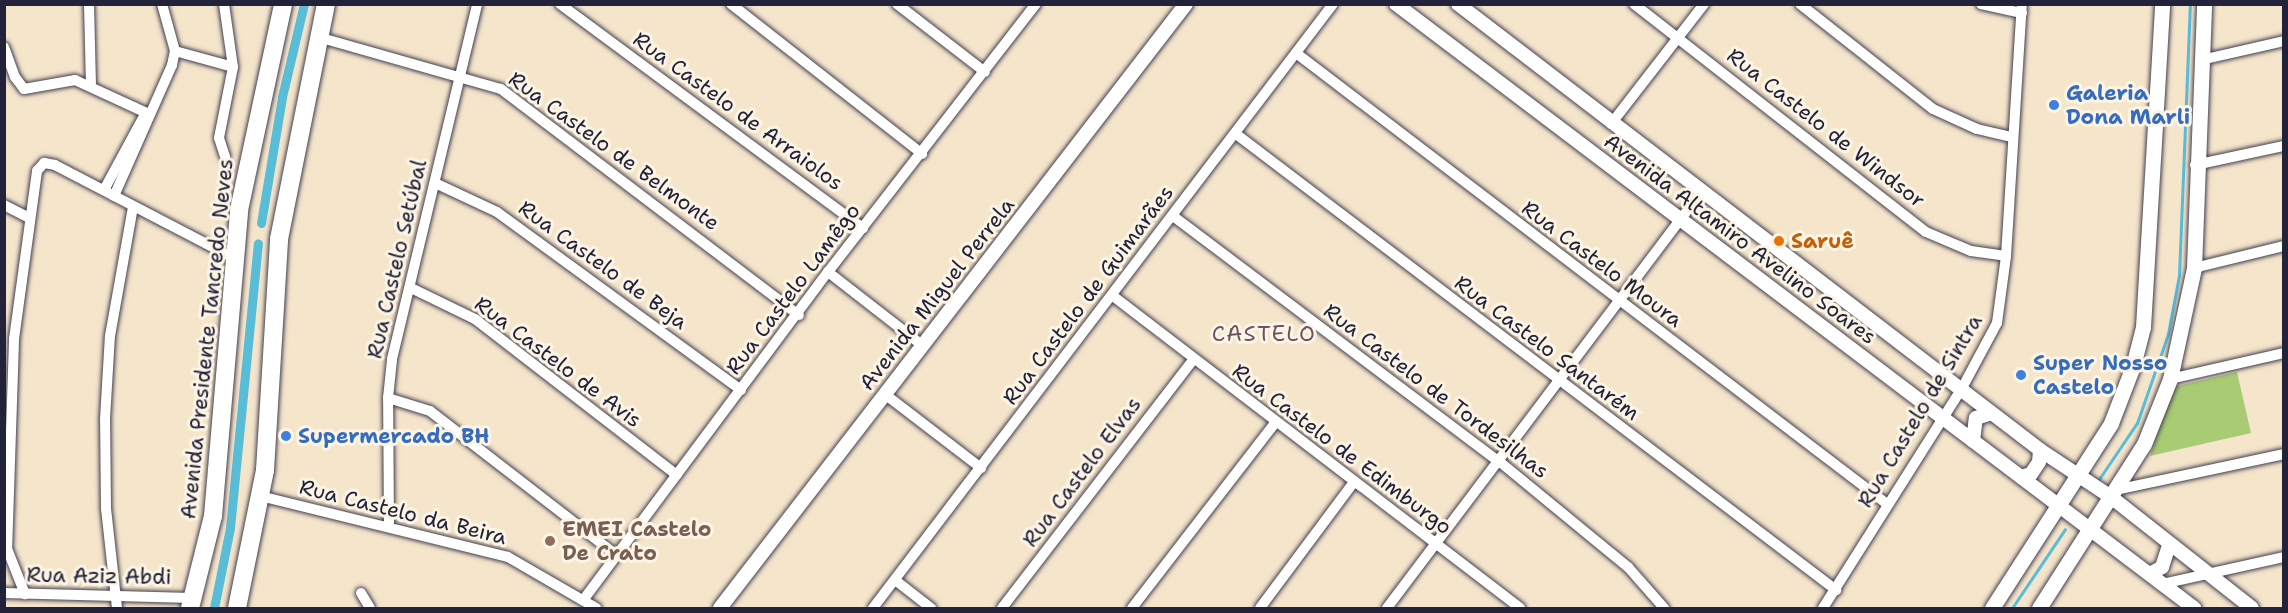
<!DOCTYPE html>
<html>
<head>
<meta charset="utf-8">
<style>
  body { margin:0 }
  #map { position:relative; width:2288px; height:613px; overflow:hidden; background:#f5e5cb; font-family:"Shantell Sans",sans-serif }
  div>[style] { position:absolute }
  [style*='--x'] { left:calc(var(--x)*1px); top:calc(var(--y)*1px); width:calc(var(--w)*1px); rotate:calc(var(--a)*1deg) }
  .green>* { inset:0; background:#a8cb74 }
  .stream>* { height:3px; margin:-1.5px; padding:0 1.5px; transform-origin:1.5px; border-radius:1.5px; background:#59bdd7 }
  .canal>* { height:9px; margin:-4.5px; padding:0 4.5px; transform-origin:4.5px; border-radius:4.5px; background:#59bdd7 }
  .roads { filter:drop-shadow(0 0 2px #423f51) drop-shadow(0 0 2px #423f51) }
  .minor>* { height:10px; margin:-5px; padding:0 5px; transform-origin:5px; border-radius:5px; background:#fff }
  .tertiary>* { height:14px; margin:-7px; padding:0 7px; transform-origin:7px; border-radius:7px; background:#fff }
  .secondary>* { height:15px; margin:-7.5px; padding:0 7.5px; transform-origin:7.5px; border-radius:7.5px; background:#fff }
  .primary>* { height:18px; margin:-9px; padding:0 9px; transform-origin:9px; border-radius:9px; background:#fff }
  .dots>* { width:16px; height:16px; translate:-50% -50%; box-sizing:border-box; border:3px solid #fcf5e5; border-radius:50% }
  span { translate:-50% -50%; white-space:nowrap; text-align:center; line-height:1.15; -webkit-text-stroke:6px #fcf5e5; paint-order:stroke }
  .shop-label { font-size:21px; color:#366cbe; font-weight:700 }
  .left { translate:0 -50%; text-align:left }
  .street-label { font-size:21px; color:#22223b }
  .food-label { font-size:21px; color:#c56008; font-weight:700 }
  .education-label { font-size:21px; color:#785e54; font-weight:700 }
  .neighbourhood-label { font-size:22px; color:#6c5262; letter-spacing:1.5px }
  .frame { position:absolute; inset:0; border:6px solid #22223b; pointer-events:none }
</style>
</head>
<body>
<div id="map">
  <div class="green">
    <div style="clip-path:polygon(2237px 372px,2251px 433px,2150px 456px,2173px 387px)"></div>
  </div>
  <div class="stream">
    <div style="--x:2097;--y:482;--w:71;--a:-55.9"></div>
    <div style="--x:2137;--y:423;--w:94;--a:-70.8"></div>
    <div style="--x:2168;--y:334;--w:60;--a:-79.4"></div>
    <div style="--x:2179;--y:275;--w:271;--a:-87.7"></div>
    <div style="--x:2012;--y:608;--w:95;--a:-56.1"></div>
  </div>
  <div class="canal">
    <div style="--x:261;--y:223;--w:128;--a:-80.5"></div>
    <div style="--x:282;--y:97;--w:96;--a:-76.7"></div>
    <div style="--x:214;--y:608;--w:82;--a:-78.7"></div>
    <div style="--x:230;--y:528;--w:286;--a:-84.4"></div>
  </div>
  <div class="roads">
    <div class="minor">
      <div style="--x:89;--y:4;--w:82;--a:88.6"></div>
      <div style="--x:224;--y:4;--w:64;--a:81.9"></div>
      <div style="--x:233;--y:67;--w:72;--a:101.2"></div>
      <div style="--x:219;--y:138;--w:20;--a:72"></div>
      <div style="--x:560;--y:4;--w:377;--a:36.5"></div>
      <div style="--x:731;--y:4;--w:243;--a:38.1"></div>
      <div style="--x:897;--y:4;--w:111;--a:37.7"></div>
      <div style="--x:1634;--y:4;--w:370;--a:38"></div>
      <div style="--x:1926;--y:232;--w:49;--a:22.9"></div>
      <div style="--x:1971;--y:251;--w:35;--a:8"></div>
      <div style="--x:1800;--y:4;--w:169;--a:38.3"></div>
      <div style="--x:1933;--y:109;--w:48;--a:24.4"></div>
      <div style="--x:1977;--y:129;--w:37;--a:13"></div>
      <div style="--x:1981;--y:4;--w:42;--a:12.4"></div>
      <div style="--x:318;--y:37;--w:190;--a:15.9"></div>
      <div style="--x:501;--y:89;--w:374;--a:37.2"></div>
      <div style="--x:4;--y:47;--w:32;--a:70"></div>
      <div style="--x:15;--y:77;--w:15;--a:53"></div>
      <div style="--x:24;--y:89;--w:52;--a:-10"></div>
      <div style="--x:75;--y:80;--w:81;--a:24.7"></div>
      <div style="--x:175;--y:51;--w:60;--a:15.4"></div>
      <div style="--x:1296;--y:53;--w:743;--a:37.35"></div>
      <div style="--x:2201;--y:60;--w:85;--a:-12.9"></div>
      <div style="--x:1611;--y:124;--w:152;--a:-52.2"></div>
      <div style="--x:1236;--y:134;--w:754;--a:37.23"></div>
      <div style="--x:2195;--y:165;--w:91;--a:-12.1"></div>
      <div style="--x:435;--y:183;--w:68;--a:25.1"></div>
      <div style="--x:497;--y:212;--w:302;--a:36.1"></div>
      <div style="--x:104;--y:190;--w:82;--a:-61.6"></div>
      <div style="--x:114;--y:196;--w:143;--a:-66.1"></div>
      <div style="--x:172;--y:65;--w:14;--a:-78"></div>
      <div style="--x:175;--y:51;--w:49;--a:-105.5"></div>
      <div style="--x:4;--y:205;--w:28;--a:27"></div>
      <div style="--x:1173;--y:216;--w:409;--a:37"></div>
      <div style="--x:1500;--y:462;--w:166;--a:39.4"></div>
      <div style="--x:1628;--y:567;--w:55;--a:48.7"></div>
      <div style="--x:2194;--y:268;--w:93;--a:-13.7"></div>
      <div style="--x:828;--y:272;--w:120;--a:37.9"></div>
      <div style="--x:411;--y:288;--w:71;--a:25.8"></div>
      <div style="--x:475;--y:319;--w:255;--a:37.7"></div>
      <div style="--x:1113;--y:296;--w:513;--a:37.47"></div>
      <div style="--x:2170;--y:379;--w:117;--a:-12.8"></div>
      <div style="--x:886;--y:395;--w:120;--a:37.5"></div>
      <div style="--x:388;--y:398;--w:44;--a:17.2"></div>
      <div style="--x:430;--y:411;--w:234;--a:37.7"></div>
      <div style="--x:2115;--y:490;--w:173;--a:-12"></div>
      <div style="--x:260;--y:496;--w:255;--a:13.8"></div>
      <div style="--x:508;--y:557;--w:102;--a:30.1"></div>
      <div style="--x:389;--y:527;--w:129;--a:-90.4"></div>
      <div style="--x:388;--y:398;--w:39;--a:-84"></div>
      <div style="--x:392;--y:359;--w:365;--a:-76.5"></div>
      <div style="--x:6;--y:546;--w:52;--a:68.4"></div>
      <div style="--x:7;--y:552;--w:213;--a:-88.1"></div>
      <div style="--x:14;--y:339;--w:170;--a:-82.2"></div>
      <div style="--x:37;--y:171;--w:11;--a:-49"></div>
      <div style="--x:44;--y:163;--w:11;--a:10"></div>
      <div style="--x:55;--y:165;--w:202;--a:27.5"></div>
      <div style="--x:895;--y:580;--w:46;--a:37.9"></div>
      <div style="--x:2162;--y:584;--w:125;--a:-12.5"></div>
      <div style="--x:4;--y:593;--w:188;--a:1.5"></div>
      <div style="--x:361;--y:593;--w:17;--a:59"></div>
      <div style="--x:584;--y:599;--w:408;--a:-53.3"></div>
      <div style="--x:828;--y:272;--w:339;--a:-52.2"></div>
      <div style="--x:117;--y:608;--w:100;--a:-96.3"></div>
      <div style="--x:106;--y:509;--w:90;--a:-90.6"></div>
      <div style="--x:105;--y:419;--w:83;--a:-86.6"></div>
      <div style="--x:110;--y:336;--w:131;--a:-79.9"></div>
      <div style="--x:873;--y:608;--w:759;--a:-52.71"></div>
      <div style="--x:1002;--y:608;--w:313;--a:-52.4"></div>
      <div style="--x:1132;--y:608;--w:234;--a:-52.3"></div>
      <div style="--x:1260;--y:608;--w:157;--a:-53.3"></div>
      <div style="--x:1387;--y:608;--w:521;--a:-52.95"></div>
      <div style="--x:1823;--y:608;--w:258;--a:-57.7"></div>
      <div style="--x:1961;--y:390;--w:76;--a:-61.8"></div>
      <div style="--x:1997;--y:323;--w:68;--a:-82.3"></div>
      <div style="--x:2006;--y:256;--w:253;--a:-86.4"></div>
    </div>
    <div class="tertiary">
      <div style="--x:1396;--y:4;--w:1001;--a:37.12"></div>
      <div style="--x:1458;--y:4;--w:733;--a:37.46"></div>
      <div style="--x:2040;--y:450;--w:85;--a:33.5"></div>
      <div style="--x:2111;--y:497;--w:179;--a:38.2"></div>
      <div style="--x:1973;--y:441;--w:23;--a:-83"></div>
      <div style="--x:1976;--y:418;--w:16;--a:-18"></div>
      <div style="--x:2021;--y:477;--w:10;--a:-17"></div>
      <div style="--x:2031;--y:474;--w:14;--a:-56"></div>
      <div style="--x:2039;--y:462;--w:12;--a:-85"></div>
      <div style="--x:2150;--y:574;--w:14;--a:-30"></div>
      <div style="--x:2162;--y:567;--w:23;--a:-72"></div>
      <div style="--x:720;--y:608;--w:763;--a:-52.35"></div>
    </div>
    <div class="secondary">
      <div style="--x:1992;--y:608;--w:220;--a:-57.2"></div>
      <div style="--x:2111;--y:423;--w:61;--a:-68.9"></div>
      <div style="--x:2133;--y:366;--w:40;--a:-75.6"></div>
      <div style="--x:2143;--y:327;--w:324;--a:-86.6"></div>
      <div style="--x:2039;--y:608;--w:195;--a:-57.4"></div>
      <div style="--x:2144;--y:444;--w:70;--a:-68.2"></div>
      <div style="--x:2170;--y:379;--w:114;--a:-77.8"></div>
      <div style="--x:2194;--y:268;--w:264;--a:-87.8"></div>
    </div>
    <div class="primary">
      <div style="--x:190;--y:608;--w:95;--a:-76"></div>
      <div style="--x:213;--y:516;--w:307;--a:-85.1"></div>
      <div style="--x:239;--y:210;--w:211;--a:-77.9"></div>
      <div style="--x:237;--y:608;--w:141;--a:-78.5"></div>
      <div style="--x:265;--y:470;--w:231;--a:-86.5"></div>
      <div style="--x:279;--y:239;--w:240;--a:-78.7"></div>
    </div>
  </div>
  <div class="dots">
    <div style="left:2054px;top:105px;background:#3f7fe0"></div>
    <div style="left:1779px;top:241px;background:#e8710a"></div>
    <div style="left:2021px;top:375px;background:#3f7fe0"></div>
    <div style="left:286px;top:436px;background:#3f7fe0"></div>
    <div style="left:550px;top:541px;background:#8d6e63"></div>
  </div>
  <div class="shop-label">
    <span class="left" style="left:2066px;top:105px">Galeria<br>Dona Marli</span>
    <span class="left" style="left:2033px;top:375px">Super Nosso<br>Castelo</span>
    <span class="left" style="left:298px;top:436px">Supermercado BH</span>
  </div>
  <div class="street-label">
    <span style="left:738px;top:111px;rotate:36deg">Rua Castelo de Arraiolos</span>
    <span style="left:1826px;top:128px;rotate:38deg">Rua Castelo de Windsor</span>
    <span style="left:614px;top:151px;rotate:36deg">Rua Castelo de Belmonte</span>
    <span style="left:1740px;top:239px;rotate:37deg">Avenida Altamiro Avelino Soares</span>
    <span style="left:397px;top:259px;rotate:-77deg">Rua Castelo Setúbal</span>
    <span style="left:1602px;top:264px;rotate:37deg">Rua Castelo Moura</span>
    <span style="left:603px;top:265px;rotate:36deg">Rua Castelo de Beja</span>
    <span style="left:793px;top:289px;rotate:-53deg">Rua Castelo Lamêgo</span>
    <span style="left:937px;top:294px;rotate:-52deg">Avenida Miguel Perrela</span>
    <span style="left:1088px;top:295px;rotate:-53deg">Rua Castelo de Guimarães</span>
    <span style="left:207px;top:339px;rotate:-84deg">Avenida Presidente Tancredo Neves</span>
    <span style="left:1547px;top:348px;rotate:37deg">Rua Castelo Santarém</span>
    <span style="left:558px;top:362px;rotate:37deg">Rua Castelo de Avis</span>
    <span style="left:1436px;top:391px;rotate:37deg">Rua Castelo de Tordesilhas</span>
    <span style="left:1920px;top:411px;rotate:-59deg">Rua Castelo de Sintra</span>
    <span style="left:1342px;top:449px;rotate:37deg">Rua Castelo de Edimburgo</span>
    <span style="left:1082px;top:472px;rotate:-53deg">Rua Castelo Elvas</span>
    <span style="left:403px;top:512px;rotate:14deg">Rua Castelo da Beira</span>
    <span style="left:99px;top:576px;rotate:1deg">Rua Aziz Abdi</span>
  </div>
  <div class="food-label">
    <span class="left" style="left:1791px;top:241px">Saruê</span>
  </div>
  <div class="education-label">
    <span class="left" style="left:562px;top:541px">EMEI Castelo<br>De Crato</span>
  </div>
  <div class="neighbourhood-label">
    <span style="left:1264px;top:334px">CASTELO</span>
  </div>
  <div class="frame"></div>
</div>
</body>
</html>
